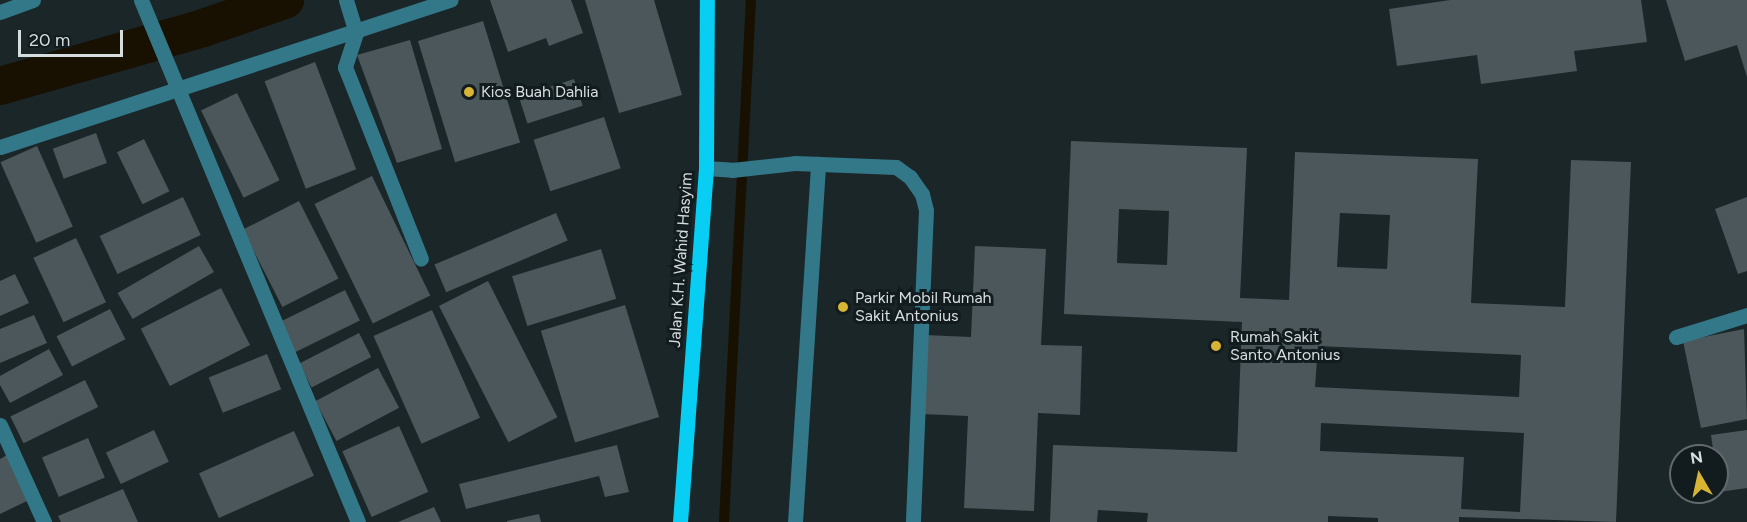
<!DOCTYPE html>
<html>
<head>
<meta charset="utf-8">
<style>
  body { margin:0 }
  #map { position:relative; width:1747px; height:522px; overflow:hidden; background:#1b2629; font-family:Figtree,sans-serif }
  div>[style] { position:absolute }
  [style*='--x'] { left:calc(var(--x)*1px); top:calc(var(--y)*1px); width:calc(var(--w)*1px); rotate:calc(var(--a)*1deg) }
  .stream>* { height:10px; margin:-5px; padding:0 5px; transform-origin:5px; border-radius:5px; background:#181000 }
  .canal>* { height:38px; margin:-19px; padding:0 19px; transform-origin:19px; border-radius:19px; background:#181000 }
  .building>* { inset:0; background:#4b575a; transform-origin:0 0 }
  .minor>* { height:15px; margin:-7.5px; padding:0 7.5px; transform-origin:7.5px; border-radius:7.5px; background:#337889 }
  .major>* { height:15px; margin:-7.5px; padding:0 7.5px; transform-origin:7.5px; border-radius:7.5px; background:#07cef2 }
  .dots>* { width:16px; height:16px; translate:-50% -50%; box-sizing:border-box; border:3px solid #121c1f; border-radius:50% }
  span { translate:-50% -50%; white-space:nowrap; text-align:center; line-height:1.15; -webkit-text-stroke:6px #121c1f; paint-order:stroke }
  .poi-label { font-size:16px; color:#d7dddf }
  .left { translate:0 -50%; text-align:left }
  .street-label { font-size:16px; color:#d7dddf }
  .north { position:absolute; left:1669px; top:444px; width:60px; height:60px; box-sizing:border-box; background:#121c1f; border:2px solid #61696c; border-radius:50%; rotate:351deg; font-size:16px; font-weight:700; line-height:24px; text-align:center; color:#d7dddf }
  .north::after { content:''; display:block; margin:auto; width:21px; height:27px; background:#d8b434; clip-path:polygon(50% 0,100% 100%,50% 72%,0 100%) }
  .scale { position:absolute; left:18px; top:30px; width:105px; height:27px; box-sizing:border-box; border:3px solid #d7dddf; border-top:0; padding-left:8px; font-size:18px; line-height:21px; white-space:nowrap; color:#d7dddf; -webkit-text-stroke:4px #121c1f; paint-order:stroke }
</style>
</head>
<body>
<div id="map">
  <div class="stream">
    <div style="--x:724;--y:522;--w:523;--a:-87.04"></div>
  </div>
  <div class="canal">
    <div style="--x:0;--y:86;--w:211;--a:-15.9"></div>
    <div style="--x:203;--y:28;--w:87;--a:-18.9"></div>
  </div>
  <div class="building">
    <div style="clip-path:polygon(490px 0,571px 0,583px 33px,549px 46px,546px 38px,508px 52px)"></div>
    <div style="clip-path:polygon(585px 0,654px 0,682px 95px,619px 113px)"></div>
    <div style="clip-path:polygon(1450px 0,1641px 0,1647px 42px,1574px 51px,1577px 71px,1481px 84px,1477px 55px,1397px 66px,1389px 9px)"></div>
    <div style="clip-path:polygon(1666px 0,1747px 0,1747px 77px,1737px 45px,1685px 61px)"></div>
    <div style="left:483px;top:21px;width:127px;height:68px;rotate:73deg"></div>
    <div style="clip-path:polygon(410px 40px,442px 149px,397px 163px,357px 55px)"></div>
    <div style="left:315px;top:62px;width:115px;height:54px;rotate:69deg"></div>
    <div style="left:574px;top:79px;width:28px;height:58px;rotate:72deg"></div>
    <div style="left:237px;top:93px;width:97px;height:40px;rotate:64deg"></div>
    <div style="left:604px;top:117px;width:54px;height:74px;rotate:72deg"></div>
    <div style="left:96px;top:133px;width:32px;height:46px;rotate:70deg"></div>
    <div style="left:144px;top:139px;width:58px;height:30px;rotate:64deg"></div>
    <div style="clip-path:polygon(evenodd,1071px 141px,1247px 148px,1240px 298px,1289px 300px,1295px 152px,1478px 159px,1471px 303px,1565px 307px,1571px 160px,1631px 162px,1616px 522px,1459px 517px,1459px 522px,1378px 522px,1378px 518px,1328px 516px,1328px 522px,1147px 522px,1148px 513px,1098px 510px,1097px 522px,1050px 522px,1053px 445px,1237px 452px,1242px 322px,1064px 314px,1071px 141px,1119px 209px,1169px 211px,1167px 265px,1117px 263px,1119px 209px,1071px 141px,1340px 213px,1390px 215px,1387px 269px,1337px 267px,1340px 213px,1071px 141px,1318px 346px,1521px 355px,1519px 397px,1315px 387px,1318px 346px,1071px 141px,1321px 423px,1524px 433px,1520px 512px,1461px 509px,1464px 457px,1320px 451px,1321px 423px)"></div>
    <div style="left:37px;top:146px;width:88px;height:40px;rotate:66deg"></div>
    <div style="left:372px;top:176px;width:133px;height:64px;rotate:64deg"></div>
    <div style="left:183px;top:197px;width:42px;height:92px;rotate:65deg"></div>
    <div style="clip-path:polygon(1747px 197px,1747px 271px,1738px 274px,1715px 209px)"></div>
    <div style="left:299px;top:201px;width:87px;height:63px;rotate:63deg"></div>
    <div style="left:556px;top:213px;width:30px;height:132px;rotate:67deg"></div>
    <div style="left:76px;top:238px;width:71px;height:47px;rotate:65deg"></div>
    <div style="left:199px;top:246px;width:30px;height:94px;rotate:60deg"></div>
    <div style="clip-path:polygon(975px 246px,1046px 249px,1041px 345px,1082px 346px,1080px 415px,1038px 413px,1034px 511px,964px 508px,968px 416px,922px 414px,925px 335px,971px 337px)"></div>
    <div style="left:601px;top:249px;width:52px;height:93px;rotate:73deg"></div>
    <div style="clip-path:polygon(15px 274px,29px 303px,0 316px,0 281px)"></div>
    <div style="left:488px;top:281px;width:153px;height:55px;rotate:63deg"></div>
    <div style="left:221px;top:288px;width:64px;height:90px;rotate:63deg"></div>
    <div style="left:345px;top:290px;width:34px;height:75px;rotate:64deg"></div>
    <div style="left:625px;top:305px;width:117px;height:88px;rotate:73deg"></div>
    <div style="left:110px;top:309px;width:34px;height:60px;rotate:63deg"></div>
    <div style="left:432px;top:310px;width:118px;height:64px;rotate:66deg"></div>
    <div style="clip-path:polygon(34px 315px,47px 343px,0 363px,0 329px)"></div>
    <div style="clip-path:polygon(1744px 329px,1747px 419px,1701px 428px,1683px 341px)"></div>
    <div style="left:359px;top:333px;width:27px;height:67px;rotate:63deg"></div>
    <div style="clip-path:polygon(49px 349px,63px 375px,10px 403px,0 385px,0 376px)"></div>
    <div style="left:267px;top:354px;width:38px;height:63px;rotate:68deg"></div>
    <div style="left:378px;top:368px;width:45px;height:71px;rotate:62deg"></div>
    <div style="left:85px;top:380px;width:30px;height:83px;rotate:64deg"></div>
    <div style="left:399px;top:426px;width:72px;height:62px;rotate:66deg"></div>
    <div style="left:154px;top:430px;width:35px;height:53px;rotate:65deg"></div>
    <div style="clip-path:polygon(1747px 430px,1747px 488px,1719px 492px,1711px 435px)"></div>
    <div style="left:294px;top:431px;width:49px;height:104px;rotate:66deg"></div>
    <div style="left:88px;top:438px;width:43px;height:50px;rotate:67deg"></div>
    <div style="clip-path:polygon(617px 445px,629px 492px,605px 497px,599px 476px,466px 509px,459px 484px)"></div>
    <div style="clip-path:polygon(7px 455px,29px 500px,0 514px,0 459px)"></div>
    <div style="clip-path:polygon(123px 489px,138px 522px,61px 522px,58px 516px)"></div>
    <div style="clip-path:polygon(434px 507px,441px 522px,398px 522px)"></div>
    <div style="clip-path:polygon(539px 514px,541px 522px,507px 522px,507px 521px)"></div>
  </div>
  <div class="minor">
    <div style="--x:141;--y:0;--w:565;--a:67.43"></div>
    <div style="--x:346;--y:0;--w:34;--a:73"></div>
    <div style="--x:356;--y:33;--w:36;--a:108"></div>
    <div style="--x:345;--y:67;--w:206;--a:68.4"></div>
    <div style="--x:0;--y:12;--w:35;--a:-20"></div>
    <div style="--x:0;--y:147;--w:474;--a:-18.1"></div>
    <div style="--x:706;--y:168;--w:26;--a:4"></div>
    <div style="--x:732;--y:170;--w:63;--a:-6.3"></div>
    <div style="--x:795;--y:163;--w:101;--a:2.3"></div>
    <div style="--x:896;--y:167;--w:17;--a:36"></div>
    <div style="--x:910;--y:177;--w:21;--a:55"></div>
    <div style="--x:922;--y:194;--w:16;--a:76"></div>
    <div style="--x:926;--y:210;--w:312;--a:92.4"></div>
    <div style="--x:1676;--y:337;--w:74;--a:-17.2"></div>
    <div style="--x:0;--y:425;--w:107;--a:65.6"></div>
    <div style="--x:795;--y:522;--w:359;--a:-86.3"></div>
  </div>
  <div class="major">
    <div style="--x:680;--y:522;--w:355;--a:-85.8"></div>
    <div style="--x:706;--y:168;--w:168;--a:-89.7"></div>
  </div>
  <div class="dots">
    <div style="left:469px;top:92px;background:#d8b434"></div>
    <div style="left:843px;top:307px;background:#d8b434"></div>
    <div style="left:1216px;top:346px;background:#d8b434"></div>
  </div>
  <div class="poi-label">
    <span class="left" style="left:481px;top:92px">Kios Buah Dahlia</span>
    <span class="left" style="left:855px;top:307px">Parkir Mobil Rumah<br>Sakit Antonius</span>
    <span class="left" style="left:1230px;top:346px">Rumah Sakit<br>Santo Antonius</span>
  </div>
  <div class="street-label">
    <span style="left:681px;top:260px;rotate:-86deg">Jalan K.H. Wahid Hasyim</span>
  </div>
  <div class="north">N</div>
  <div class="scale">20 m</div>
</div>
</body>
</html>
